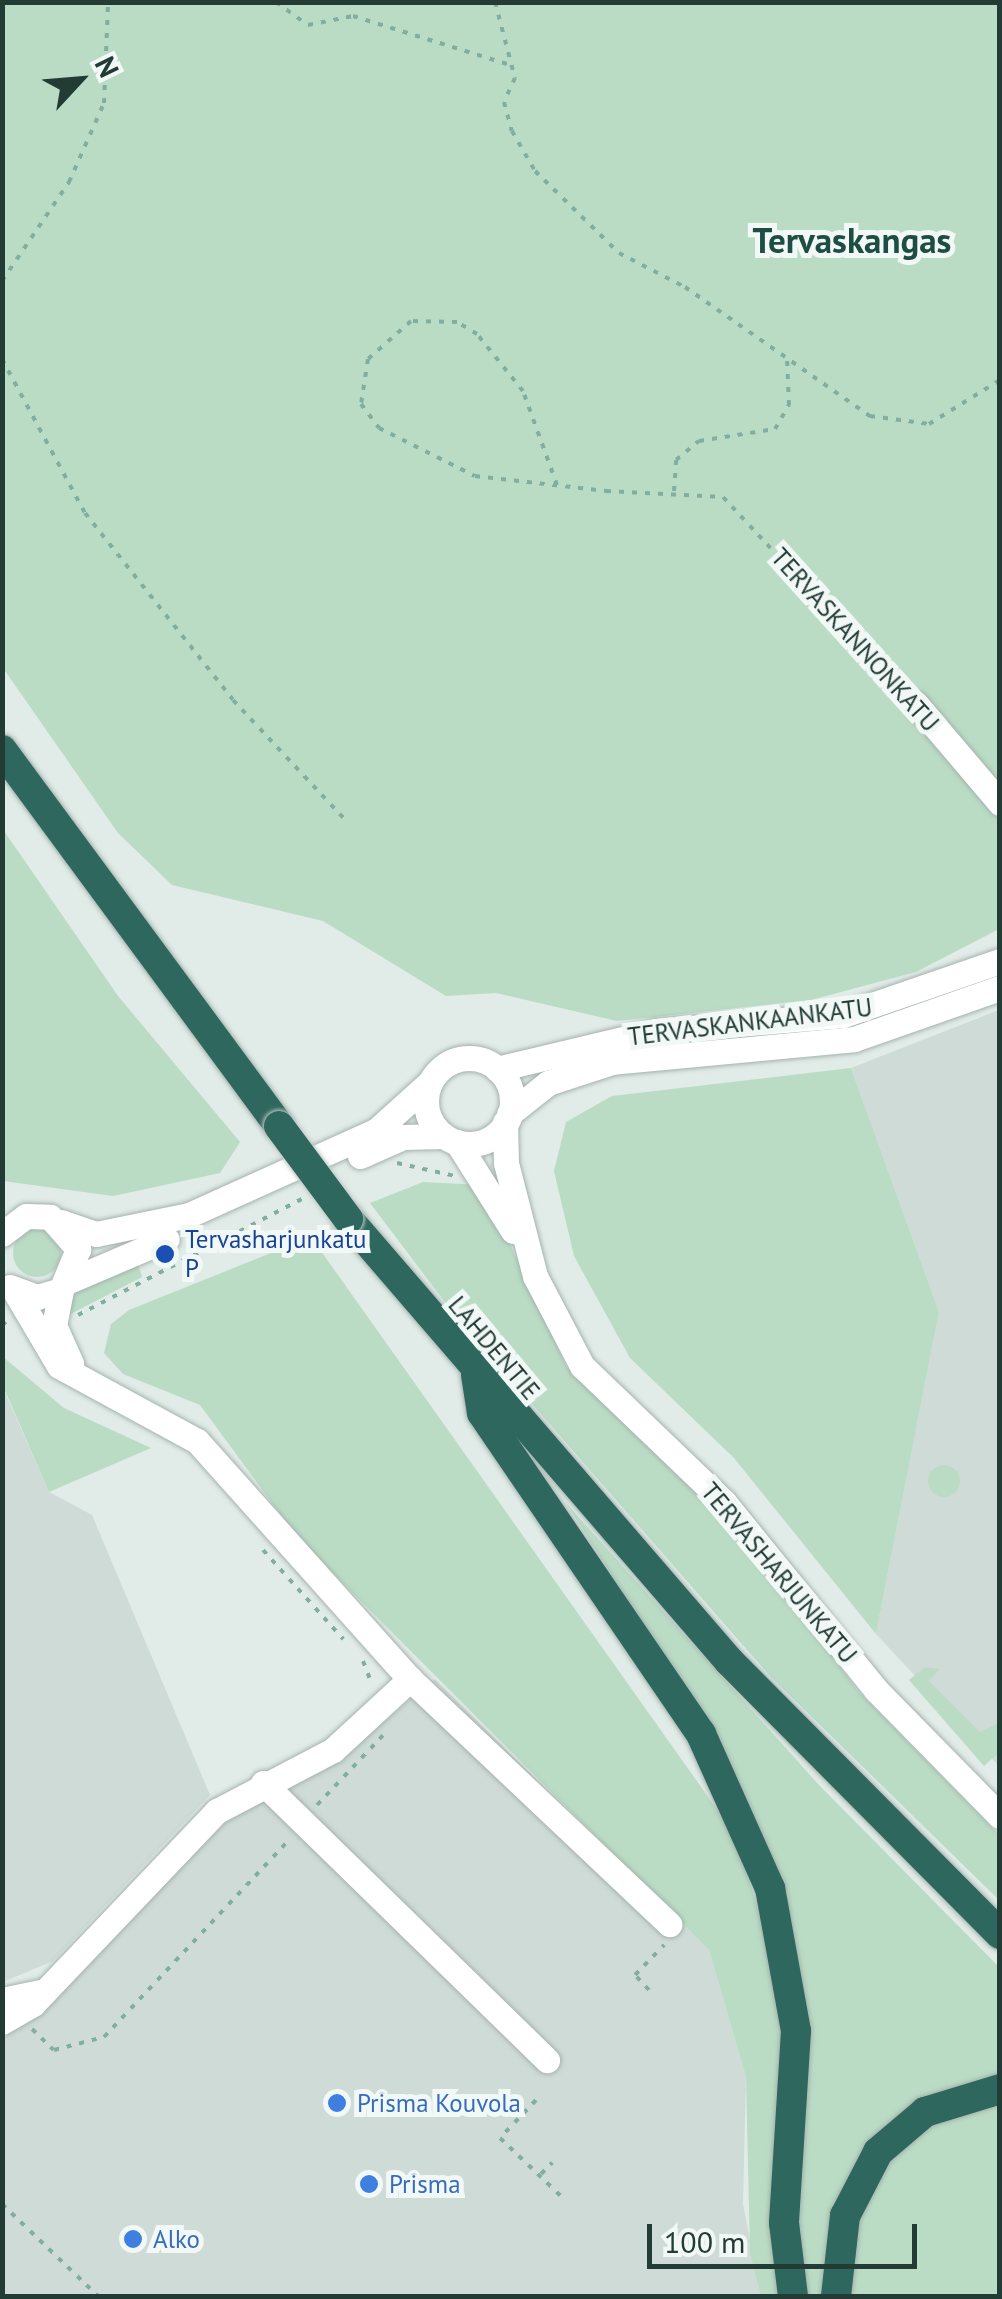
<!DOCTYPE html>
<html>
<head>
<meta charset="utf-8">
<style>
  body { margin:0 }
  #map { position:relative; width:1002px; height:2299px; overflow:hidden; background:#e1ebe7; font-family:"PT Sans",sans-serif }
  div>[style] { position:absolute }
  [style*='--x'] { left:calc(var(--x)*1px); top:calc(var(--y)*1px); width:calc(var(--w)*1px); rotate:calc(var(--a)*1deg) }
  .built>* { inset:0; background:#cfdbd6 }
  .green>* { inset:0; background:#badcc4 }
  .round { border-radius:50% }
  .path>* { height:4px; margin-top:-2px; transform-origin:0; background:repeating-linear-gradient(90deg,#82aea1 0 5px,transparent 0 13px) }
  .roads { filter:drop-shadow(0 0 2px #a4b3ae) drop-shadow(0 0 2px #a4b3ae) }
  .minor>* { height:25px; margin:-12.5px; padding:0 12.5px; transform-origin:12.5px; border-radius:12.5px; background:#fff }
  .minor>.ring { margin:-12.5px; padding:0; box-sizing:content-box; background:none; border:25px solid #fff; border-radius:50% }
  .highway>* { height:30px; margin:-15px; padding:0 15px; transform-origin:15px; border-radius:15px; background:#2e675d }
  .bridges { filter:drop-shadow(0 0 2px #c1c8c6) drop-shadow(0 0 2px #c1c8c6) }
  .highway-bridge>* { height:30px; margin:-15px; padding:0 15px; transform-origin:15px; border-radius:15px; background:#2e675d }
  .dots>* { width:28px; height:28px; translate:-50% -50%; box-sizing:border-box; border:5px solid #f1f8f5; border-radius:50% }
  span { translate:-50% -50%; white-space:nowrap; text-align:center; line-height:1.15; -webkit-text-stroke:10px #f1f8f5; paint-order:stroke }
  .street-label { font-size:25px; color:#223b35 }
  .transit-label { font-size:25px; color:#164399 }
  .left { translate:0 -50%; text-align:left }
  .shop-label { font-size:25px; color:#366cbe }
  .district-label { font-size:35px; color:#1e4d43; font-weight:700 }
  .frame { position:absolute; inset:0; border:5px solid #223b35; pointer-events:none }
  .north { position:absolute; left:30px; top:30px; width:100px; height:100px; -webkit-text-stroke:8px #f1f8f5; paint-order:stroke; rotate:64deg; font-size:28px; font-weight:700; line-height:40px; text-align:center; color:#223b35 }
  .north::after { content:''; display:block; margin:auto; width:35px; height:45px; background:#223b35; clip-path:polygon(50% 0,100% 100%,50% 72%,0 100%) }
  .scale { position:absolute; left:647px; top:2224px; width:270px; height:45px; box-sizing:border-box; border:5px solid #223b35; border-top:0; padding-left:12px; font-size:30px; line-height:35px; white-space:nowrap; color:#223b35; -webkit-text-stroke:8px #f1f8f5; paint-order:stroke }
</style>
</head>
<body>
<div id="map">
  <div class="built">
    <div style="clip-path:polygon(999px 1010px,999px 1766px,876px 1634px,939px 1312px,851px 1068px)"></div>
    <div style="clip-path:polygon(2px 1386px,49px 1492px,92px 1515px,210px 1795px,53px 1961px,3px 1982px)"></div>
    <div style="clip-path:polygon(435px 1679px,709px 1950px,746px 2077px,743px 2204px,761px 2296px,3px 2296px,3px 2040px,227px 1811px,324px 1771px)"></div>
  </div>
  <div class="green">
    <div style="clip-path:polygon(3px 3px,999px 3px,999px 929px,916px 972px,811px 1000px,617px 1021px,496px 993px,446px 996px,323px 921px,172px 885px,118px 833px,3px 668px)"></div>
    <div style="clip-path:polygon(2px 828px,118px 996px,240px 1142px,220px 1173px,113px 1196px,3px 1181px)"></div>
    <div style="clip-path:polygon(851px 1068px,939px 1312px,876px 1634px,734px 1458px,630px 1358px,574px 1256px,554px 1171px,566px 1122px,612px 1096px)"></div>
    <div style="clip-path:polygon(423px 1182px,483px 1185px,566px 1366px,735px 1529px,858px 1691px,999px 1835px,999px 1900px,770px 1676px,457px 1318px,370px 1203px)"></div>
    <div class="round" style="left:13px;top:1229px;width:48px;height:48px"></div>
    <div style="clip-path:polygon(311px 1237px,733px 1832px,781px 1979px,783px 2296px,761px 2296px,750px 2253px,746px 2077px,709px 1950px,297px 1537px,200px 1405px,123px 1374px,104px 1353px,111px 1324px,129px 1310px)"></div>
    <div style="clip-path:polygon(137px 1261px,142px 1277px,63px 1318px,72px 1291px)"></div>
    <div style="clip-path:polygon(2px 1356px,64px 1408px,151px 1448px,49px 1492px,3px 1386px)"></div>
    <div class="round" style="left:928px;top:1465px;width:32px;height:32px"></div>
    <div style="clip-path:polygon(566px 1503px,819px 1785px,999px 1967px,999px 2078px,908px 2112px,826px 2296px,804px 2296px,798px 2271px,802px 1986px,788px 1911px,651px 1636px)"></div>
    <div style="clip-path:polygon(925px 1667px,940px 1669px,929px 1681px,980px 1732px,999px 1723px,997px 1754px,984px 1766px,909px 1680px)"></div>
    <div style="clip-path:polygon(999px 2099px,999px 2296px,847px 2296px,856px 2217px,884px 2163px,936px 2117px)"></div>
  </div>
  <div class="path">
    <div style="--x:276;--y:2;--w:39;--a:36"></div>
    <div style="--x:308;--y:25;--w:46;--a:-11.3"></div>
    <div style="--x:353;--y:16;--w:164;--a:17.3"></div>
    <div style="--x:495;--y:2;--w:79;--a:75.3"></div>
    <div style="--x:515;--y:78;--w:26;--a:115"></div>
    <div style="--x:504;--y:102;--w:30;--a:75"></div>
    <div style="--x:512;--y:131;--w:46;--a:60.1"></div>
    <div style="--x:535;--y:171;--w:117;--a:44.3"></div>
    <div style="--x:619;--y:253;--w:74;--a:27.3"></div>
    <div style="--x:685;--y:287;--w:226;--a:34.9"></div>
    <div style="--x:870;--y:416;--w:60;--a:7.7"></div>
    <div style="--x:929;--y:424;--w:84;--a:-31.8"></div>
    <div style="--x:2;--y:281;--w:120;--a:-55.9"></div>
    <div style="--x:69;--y:182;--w:86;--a:-66.1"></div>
    <div style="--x:104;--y:103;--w:101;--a:-87.7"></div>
    <div style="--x:2;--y:359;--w:175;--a:61.7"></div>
    <div style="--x:85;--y:513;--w:238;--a:51.6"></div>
    <div style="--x:233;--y:700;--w:167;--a:46.9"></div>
    <div style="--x:557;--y:485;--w:100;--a:-109.9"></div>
    <div style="--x:523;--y:391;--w:73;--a:-128.9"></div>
    <div style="--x:477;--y:334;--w:23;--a:-149"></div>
    <div style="--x:457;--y:322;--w:46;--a:-178.8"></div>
    <div style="--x:411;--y:321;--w:57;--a:138.5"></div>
    <div style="--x:368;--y:359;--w:46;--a:98.8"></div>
    <div style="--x:361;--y:404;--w:30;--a:53"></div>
    <div style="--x:379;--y:428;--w:107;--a:26.6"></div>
    <div style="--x:475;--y:476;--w:132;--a:6.5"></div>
    <div style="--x:606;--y:491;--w:117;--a:2.9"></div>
    <div style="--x:723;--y:497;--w:264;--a:47"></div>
    <div style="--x:674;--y:491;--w:31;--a:-86"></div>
    <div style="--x:676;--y:460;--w:30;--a:-40"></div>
    <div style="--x:699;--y:441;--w:77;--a:-9"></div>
    <div style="--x:775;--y:429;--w:28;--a:-60"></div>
    <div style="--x:789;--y:405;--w:48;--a:-92.4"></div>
    <div style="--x:397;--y:1163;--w:59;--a:12.6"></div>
    <div style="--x:78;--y:1315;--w:254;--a:-27.4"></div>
    <div style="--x:2;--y:1321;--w:11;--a:45"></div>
    <div style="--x:263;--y:1550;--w:120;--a:48"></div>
    <div style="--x:363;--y:1661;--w:25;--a:69"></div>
    <div style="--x:317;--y:1805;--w:100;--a:-46.6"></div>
    <div style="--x:649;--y:1990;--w:21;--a:-133"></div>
    <div style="--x:635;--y:1975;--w:42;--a:-46"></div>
    <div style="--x:32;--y:2029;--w:30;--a:44"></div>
    <div style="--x:54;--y:2050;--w:52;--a:-14.6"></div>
    <div style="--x:104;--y:2037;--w:270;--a:-46.8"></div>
    <div style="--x:536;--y:2100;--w:52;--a:133.5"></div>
    <div style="--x:500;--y:2138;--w:88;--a:43.6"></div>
    <div style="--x:541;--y:2174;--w:16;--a:-45"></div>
    <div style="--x:2;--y:2204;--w:133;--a:43.8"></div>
  </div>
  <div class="roads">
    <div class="minor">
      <div style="--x:916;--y:704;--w:130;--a:49.7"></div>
      <div class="ring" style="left:426px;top:1058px;width:61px;height:61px"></div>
      <div style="--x:497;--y:1069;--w:163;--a:-13.4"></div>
      <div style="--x:656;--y:1031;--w:188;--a:-4.9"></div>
      <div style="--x:843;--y:1015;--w:166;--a:-19"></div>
      <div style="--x:509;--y:1114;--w:50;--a:-38.5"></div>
      <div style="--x:548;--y:1083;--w:67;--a:-18.2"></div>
      <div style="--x:612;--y:1062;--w:243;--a:-5.4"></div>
      <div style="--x:854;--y:1039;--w:155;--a:-19.3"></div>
      <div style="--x:505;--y:1122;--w:41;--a:88.6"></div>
      <div style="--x:506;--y:1163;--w:117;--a:75.6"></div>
      <div style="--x:535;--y:1276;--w:102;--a:62.4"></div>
      <div style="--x:582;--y:1366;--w:197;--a:43.8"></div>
      <div style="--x:724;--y:1502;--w:242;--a:51"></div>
      <div style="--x:876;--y:1690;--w:177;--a:45.5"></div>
      <div style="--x:457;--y:1142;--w:105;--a:57.8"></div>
      <div style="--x:360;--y:1156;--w:47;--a:-23.8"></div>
      <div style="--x:403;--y:1137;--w:41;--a:-1.4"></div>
      <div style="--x:61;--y:1222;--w:37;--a:19"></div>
      <div style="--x:96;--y:1234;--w:95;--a:-11.5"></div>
      <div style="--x:189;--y:1215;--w:206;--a:-24.3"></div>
      <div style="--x:377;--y:1130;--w:70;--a:-42.1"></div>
      <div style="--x:2;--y:1234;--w:30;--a:-37"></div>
      <div style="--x:26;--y:1216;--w:24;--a:2"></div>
      <div style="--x:50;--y:1217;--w:43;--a:48.8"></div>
      <div style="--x:78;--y:1249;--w:44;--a:112.5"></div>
      <div style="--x:61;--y:1290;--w:25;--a:164"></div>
      <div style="--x:37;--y:1297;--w:29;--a:-160"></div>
      <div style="--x:71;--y:1280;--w:104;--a:-23.1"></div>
      <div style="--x:14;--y:1290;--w:88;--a:59.4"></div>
      <div style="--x:59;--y:1366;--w:157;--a:28.5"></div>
      <div style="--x:197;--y:1441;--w:319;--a:48.2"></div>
      <div style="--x:410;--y:1679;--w:357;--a:43.4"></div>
      <div style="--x:61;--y:1290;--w:36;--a:101"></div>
      <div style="--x:54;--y:1325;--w:42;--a:65.9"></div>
      <div style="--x:263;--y:1783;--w:397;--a:44.3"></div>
      <div style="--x:2;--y:2000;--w:44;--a:-11.8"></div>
      <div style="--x:2;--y:2022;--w:36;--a:-30"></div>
      <div style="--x:33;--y:2004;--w:267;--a:-46.4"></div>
      <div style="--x:217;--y:1811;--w:131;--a:-27.7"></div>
      <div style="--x:333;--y:1750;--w:105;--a:-42.7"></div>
    </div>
    <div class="highway">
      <div style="--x:2;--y:750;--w:467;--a:53.6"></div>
      <div style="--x:348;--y:1219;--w:584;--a:49.24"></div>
      <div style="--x:729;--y:1661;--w:385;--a:45.2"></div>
      <div style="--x:476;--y:1375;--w:38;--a:81"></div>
      <div style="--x:482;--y:1413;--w:389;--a:55.7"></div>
      <div style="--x:701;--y:1734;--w:169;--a:65.9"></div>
      <div style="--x:770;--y:1888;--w:145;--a:79.7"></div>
      <div style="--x:796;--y:2031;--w:192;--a:93.6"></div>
      <div style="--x:784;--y:2223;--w:74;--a:83"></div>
      <div style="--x:836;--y:2296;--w:81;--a:-83.6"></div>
      <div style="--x:845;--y:2216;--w:72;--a:-62.7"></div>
      <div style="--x:878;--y:2152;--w:62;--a:-40.4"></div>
      <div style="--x:925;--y:2112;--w:78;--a:-17"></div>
    </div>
  </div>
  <div class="bridges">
    <div class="highway-bridge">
      <div style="--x:279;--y:1126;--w:116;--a:53.4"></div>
    </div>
  </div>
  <div class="dots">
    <div style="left:165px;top:1254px;background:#1a4fb4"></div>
    <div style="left:337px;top:2103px;background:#3f7fe0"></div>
    <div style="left:369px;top:2184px;background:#3f7fe0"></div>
    <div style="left:133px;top:2239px;background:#3f7fe0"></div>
  </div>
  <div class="street-label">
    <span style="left:855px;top:640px;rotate:48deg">TERVASKANNONKATU</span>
    <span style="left:750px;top:1022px;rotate:-7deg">TERVASKANKAANKATU</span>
    <span style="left:494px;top:1348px;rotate:50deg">LAHDENTIE</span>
    <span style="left:779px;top:1573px;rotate:50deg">TERVASHARJUNKATU</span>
  </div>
  <div class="transit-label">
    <span class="left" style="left:185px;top:1254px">Tervasharjunkatu<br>P</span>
  </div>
  <div class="shop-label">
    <span class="left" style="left:357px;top:2103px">Prisma Kouvola</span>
    <span class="left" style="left:389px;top:2184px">Prisma</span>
    <span class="left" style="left:153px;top:2239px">Alko</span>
  </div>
  <div class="district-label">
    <span style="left:852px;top:240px">Tervaskangas</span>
  </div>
  <div class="frame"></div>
  <div class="north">N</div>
  <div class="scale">100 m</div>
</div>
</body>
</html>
